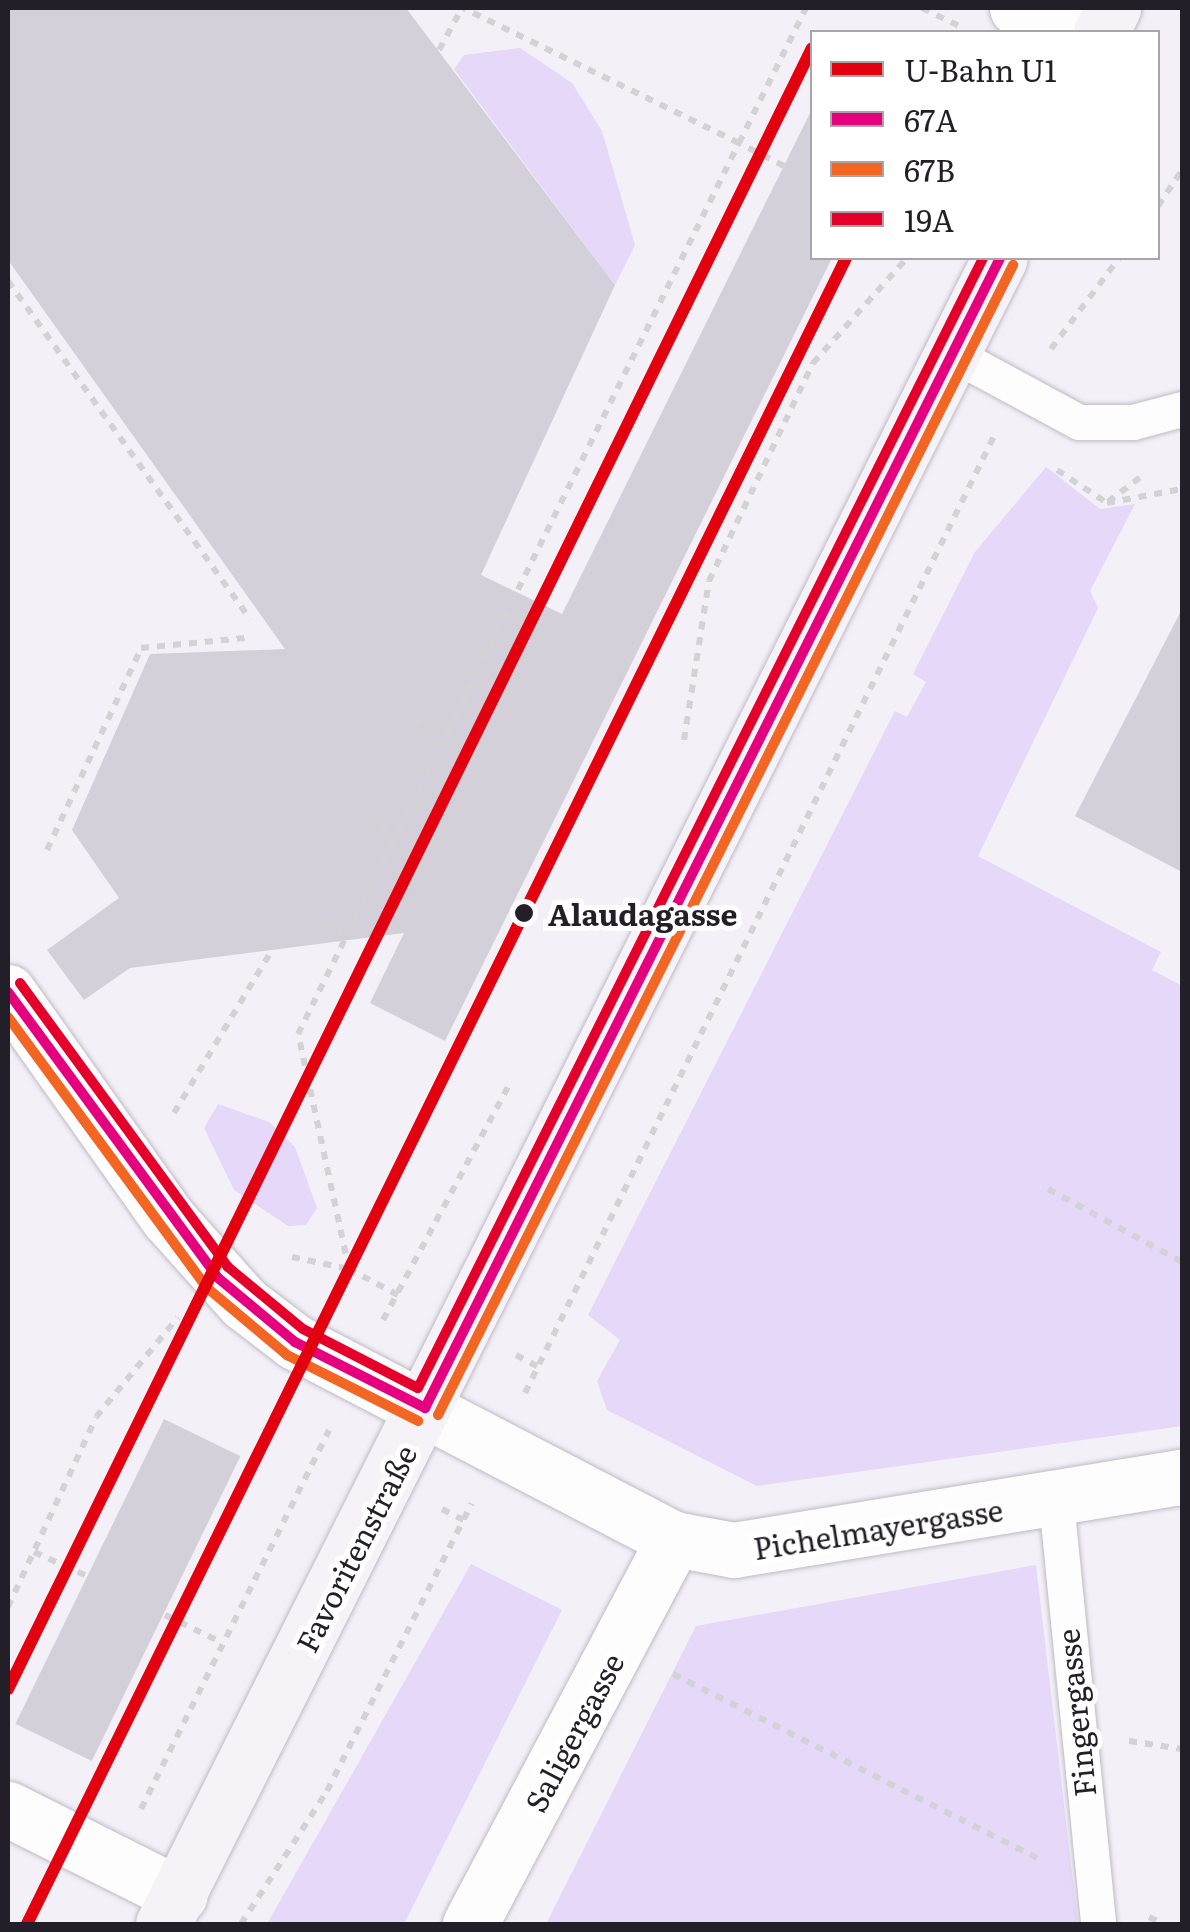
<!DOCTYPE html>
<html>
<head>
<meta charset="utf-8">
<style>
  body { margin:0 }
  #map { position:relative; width:1190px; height:1932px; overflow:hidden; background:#f3f0f8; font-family:Literata,serif }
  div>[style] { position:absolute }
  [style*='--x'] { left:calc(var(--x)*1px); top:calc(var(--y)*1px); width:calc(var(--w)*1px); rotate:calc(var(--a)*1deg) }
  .green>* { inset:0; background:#e5d8f8 }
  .building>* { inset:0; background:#d4d0d9; transform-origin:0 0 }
  .path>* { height:6px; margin-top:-3px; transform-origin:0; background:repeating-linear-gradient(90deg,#d3d2d4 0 8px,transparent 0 16px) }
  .roads { filter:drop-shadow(0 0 2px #bfbbc4) drop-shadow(0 0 2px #bfbbc4) }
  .lane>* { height:35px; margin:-17.5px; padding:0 17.5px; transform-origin:17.5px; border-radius:17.5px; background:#fdfdfe }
  .street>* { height:55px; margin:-27.5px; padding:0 27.5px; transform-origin:27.5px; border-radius:27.5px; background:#fdfdfe }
  .primary>* { height:55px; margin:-27.5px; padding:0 27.5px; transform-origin:27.5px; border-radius:27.5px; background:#f5f3f7 }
  .bus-1>* { height:10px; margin:-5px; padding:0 5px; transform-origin:5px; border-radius:5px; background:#e5007d }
  .bus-2>* { height:10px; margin:-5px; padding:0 5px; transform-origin:5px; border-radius:5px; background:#f26522 }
  .bus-3>* { height:10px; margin:-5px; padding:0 5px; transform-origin:5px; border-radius:5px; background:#e4002b }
  .metro-1>* { height:12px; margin:-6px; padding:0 6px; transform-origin:6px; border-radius:6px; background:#e3000f }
  .dots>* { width:28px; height:28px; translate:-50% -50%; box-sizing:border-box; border:5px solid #fff; border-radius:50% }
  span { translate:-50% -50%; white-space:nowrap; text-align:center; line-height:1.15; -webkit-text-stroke:10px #fff; paint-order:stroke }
  .stop-label { font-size:30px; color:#231f29; font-weight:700 }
  .left { translate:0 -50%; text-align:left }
  .street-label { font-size:30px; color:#231f29 }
  .frame { position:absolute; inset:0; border:10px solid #231f29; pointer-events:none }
  .legend { position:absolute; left:810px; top:30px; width:350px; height:230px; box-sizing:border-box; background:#fff; border:2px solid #a7a5a9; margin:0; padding:12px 18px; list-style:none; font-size:30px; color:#231f29 }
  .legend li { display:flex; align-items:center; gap:20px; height:50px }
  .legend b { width:50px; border:2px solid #a7a5a9 }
</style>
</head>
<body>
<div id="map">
  <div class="green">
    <div style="clip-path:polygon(520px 48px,572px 83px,602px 131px,635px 245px,615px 285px,454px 69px,464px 55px)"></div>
    <div style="clip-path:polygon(1046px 467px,1100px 509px,1135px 504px,1090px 591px,1098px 608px,978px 856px,1161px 952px,1152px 970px,1182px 986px,1182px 1426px,757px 1486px,607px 1410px,597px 1381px,620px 1340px,588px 1315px,895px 711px,907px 717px,926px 682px,913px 674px,975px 552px)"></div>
    <div style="clip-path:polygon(218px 1104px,269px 1122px,295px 1147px,317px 1208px,306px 1225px,288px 1226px,234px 1190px,204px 1128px)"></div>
    <div style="clip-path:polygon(471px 1564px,562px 1610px,404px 1924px,267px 1924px)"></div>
    <div style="clip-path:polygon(1036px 1565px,1078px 1924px,546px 1924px,696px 1626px)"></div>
  </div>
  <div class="building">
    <div style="clip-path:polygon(8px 8px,406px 8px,615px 285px,481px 575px,562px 614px,812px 109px,812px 258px,832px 258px,445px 1041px,370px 1003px,404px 933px,130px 968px,84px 1000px,47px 950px,119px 898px,72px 830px,150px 654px,285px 649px,8px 260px)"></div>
    <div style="clip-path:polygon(1182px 609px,1182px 872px,1075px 816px)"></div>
    <div style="left:164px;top:1419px;width:85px;height:339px;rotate:26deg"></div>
  </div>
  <div class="path">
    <div style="--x:922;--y:8;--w:41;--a:25.9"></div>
    <div style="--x:439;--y:50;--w:48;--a:-61.3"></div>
    <div style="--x:784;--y:166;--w:51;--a:-152.9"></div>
    <div style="--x:739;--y:143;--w:151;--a:-63.6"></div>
    <div style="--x:1158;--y:206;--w:43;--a:-56.3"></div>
    <div style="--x:8;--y:281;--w:416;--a:54.4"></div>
    <div style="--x:1051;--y:349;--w:114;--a:-53.2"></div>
    <div style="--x:1057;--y:470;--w:60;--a:33.4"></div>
    <div style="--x:1107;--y:503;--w:76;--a:-10.6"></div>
    <div style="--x:1108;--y:502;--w:43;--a:-37.4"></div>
    <div style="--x:413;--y:720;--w:37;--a:22"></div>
    <div style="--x:684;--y:740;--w:161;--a:-81.1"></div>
    <div style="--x:709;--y:581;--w:242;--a:-64.5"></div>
    <div style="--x:813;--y:363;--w:141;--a:-48.2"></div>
    <div style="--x:367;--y:820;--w:33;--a:25"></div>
    <div style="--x:47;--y:850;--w:223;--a:-65"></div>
    <div style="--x:141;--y:648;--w:104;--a:-5.5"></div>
    <div style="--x:320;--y:923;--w:30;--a:24"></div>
    <div style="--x:174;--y:1113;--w:187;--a:-59"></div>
    <div style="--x:1048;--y:1189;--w:153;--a:28.6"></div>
    <div style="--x:292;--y:1257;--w:58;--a:11.9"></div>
    <div style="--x:398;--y:1295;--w:55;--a:-152"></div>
    <div style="--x:349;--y:1269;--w:240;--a:-102.2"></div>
    <div style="--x:298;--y:1034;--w:994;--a:-63.67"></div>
    <div style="--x:739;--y:143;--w:307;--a:-153.9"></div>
    <div style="--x:383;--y:1320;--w:267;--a:-61.8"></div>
    <div style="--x:516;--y:1355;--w:24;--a:28"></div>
    <div style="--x:525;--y:1393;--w:1068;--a:-63.89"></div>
    <div style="--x:442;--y:1509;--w:25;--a:27"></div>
    <div style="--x:34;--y:1552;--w:60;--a:24.4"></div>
    <div style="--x:8;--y:1607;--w:209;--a:-65.1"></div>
    <div style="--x:96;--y:1417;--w:129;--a:-50.6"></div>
    <div style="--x:165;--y:1615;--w:64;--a:25.8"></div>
    <div style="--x:673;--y:1674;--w:412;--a:26.8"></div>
    <div style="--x:1129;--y:1741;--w:54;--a:8.6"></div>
    <div style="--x:141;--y:1809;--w:423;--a:-63.6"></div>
    <div style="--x:1149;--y:1917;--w:16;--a:27"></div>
    <div style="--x:241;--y:1924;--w:158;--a:-57.1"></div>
    <div style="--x:327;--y:1791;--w:322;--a:-63.3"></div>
  </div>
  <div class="roads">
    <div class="lane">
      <div style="--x:955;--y:355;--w:141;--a:28.4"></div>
      <div style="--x:1079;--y:422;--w:54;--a:0"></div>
      <div style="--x:1133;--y:422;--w:51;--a:-14.9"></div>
      <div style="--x:1056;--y:1501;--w:425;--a:84.3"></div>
    </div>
    <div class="street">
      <div style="--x:1017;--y:8;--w:55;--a:26.1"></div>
      <div style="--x:8;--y:992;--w:277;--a:54.7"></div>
      <div style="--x:168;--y:1218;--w:114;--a:48.2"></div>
      <div style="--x:244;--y:1303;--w:64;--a:37.4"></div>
      <div style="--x:295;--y:1342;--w:427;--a:27.5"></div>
      <div style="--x:674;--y:1539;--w:61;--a:10.4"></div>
      <div style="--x:734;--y:1550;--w:454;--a:-9.3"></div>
      <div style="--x:8;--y:1809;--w:192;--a:26.6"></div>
      <div style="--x:470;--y:1924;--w:436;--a:-62.1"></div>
    </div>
    <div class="primary">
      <div style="--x:1101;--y:32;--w:27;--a:-63"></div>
      <div style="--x:163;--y:1924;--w:1864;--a:-63.33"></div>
    </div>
  </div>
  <div class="bus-1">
    <div style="--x:8;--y:992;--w:353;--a:53.7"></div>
    <div style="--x:217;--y:1277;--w:102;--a:39.8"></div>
    <div style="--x:295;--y:1342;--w:146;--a:26.9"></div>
    <div style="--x:425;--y:1408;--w:1286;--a:-63.43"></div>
  </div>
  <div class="bus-2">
    <div style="--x:8;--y:1017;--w:335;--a:53.7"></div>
    <div style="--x:206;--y:1287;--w:106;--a:40"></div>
    <div style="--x:287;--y:1355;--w:147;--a:26.7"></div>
    <div style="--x:438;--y:1415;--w:1286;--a:-63.43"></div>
  </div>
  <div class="bus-3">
    <div style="--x:20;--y:983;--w:352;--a:53.8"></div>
    <div style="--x:228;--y:1267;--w:97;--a:39.6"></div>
    <div style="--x:303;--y:1329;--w:129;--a:27.2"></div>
    <div style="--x:418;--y:1388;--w:1263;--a:-63.43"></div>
  </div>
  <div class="metro-1">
    <div style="--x:8;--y:1689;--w:1827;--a:-63.9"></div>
    <div style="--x:27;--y:1924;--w:1856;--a:-63.82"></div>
  </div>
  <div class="dots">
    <div style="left:524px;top:913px;background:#231f29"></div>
  </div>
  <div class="stop-label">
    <span class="left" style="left:548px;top:913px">Alaudagasse</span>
  </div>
  <div class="street-label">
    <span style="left:878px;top:1528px;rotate:-9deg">Pichelmayergasse</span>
    <span style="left:355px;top:1548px;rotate:-63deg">Favoritenstraße</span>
    <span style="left:1075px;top:1713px;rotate:-96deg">Fingergasse</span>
    <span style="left:573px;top:1732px;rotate:-62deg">Saligergasse</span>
  </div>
  <div class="frame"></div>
  <ul class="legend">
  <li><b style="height:12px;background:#e3000f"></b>U-Bahn U1</li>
  <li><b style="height:12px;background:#e5007d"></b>67A</li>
  <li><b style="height:12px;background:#f26522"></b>67B</li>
  <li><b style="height:12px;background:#e4002b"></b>19A</li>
  </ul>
</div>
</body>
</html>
